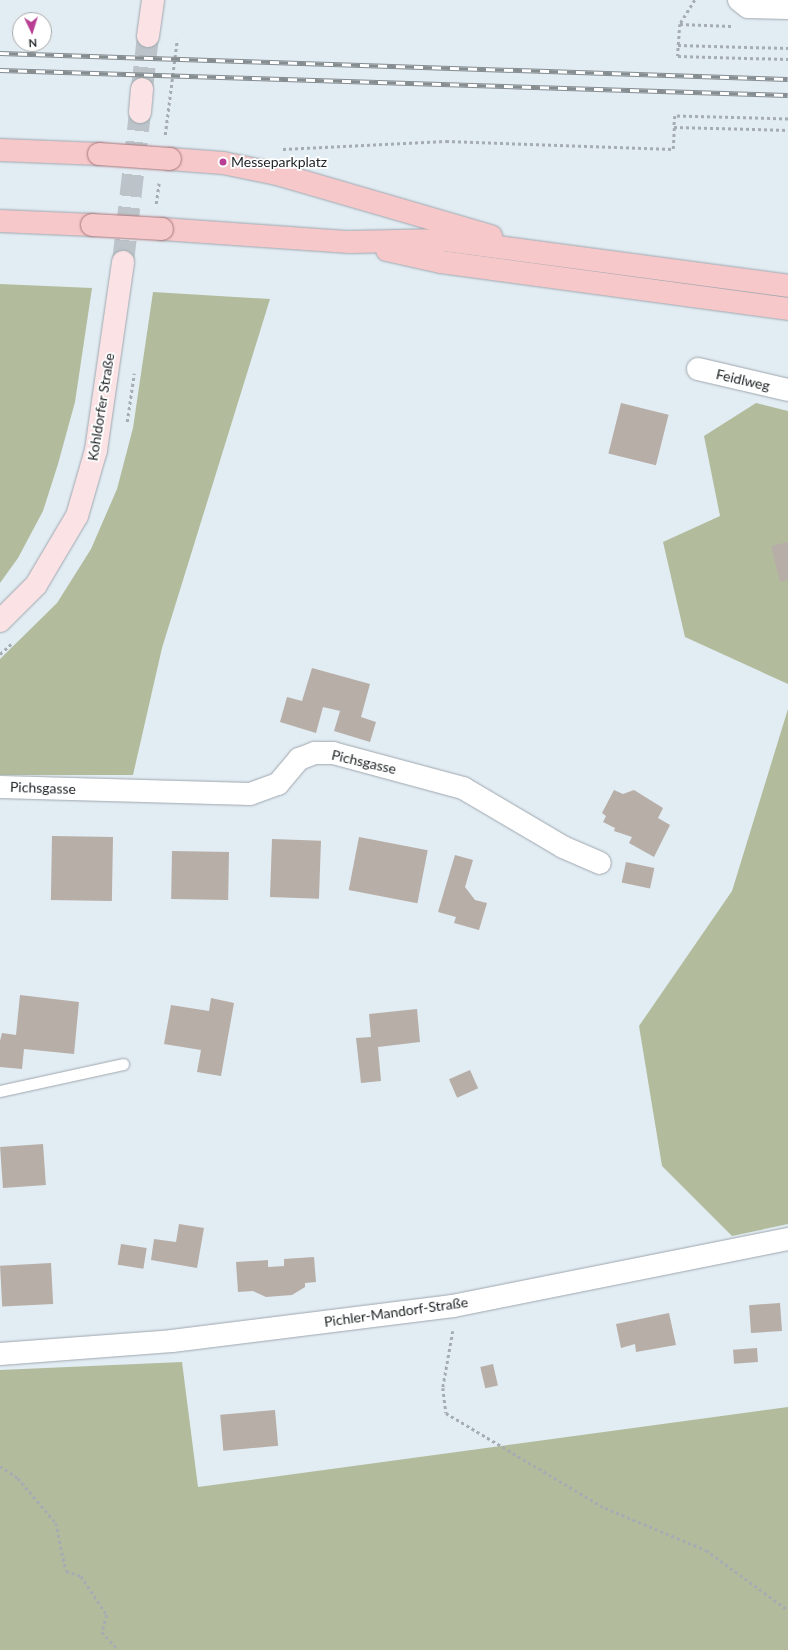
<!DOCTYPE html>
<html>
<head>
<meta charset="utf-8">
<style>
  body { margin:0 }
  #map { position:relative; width:788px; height:1650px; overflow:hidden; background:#e2ecf3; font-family:Lato,sans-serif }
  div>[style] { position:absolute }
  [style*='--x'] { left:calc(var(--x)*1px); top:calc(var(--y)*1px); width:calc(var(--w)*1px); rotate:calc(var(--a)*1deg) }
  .green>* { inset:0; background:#b2bc9c }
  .building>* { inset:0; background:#b7aea7; transform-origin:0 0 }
  .secondary-tunnel>* { height:22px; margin-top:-11px; transform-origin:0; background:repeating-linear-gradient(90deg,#bcc4ca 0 22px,transparent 0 33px) }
  .path>* { height:2.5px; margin-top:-1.25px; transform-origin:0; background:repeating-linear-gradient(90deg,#a5adb2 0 3px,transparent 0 6px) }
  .roads { filter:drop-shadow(0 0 1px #9fa7ae) drop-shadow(0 0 1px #9fa7ae) }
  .lane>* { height:11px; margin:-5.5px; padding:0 5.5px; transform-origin:5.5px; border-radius:5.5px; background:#fff }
  .street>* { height:22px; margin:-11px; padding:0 11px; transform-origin:11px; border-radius:11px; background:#fff }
  .secondary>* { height:22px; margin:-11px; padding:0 11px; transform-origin:11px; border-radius:11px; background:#fbe3e5 }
  .primary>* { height:22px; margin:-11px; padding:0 11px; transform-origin:11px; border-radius:11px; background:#f7c8ca }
  .rail>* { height:4.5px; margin-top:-2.25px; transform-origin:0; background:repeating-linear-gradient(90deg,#fff 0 9px,#868d91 0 18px); box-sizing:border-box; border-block:1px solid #868d91 }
  .bridges { filter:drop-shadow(0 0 1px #a9777b) drop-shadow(0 0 1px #a9777b) }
  .primary-bridge>* { height:22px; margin:-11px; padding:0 11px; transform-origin:11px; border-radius:11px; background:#f7c8ca }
  .dots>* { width:11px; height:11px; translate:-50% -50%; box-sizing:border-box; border:2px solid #fff; border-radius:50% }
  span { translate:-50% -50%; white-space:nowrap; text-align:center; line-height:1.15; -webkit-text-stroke:3.5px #fff; paint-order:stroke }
  .poi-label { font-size:14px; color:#222628 }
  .left { translate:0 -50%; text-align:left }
  .street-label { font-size:14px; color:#222628 }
  .north { position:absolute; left:12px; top:12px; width:40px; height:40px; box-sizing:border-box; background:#fff; border:1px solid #a7a8a9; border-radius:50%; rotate:176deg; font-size:11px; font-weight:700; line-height:16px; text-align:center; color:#222628 }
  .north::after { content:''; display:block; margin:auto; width:14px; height:18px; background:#b83f93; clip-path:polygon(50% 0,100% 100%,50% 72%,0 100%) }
</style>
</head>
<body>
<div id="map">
  <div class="green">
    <div style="clip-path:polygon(0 284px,92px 288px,75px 402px,58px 464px,43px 511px,18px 558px,0 583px)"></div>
    <div style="clip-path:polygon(153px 292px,270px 299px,162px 648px,133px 775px,0 775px,0 659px,57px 603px,91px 549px,117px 489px,133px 428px)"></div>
    <div style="clip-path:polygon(756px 403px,788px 411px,788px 684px,685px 637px,663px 542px,720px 516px,704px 436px)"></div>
    <div style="clip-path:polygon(788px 709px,788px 1224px,732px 1236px,662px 1166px,639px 1026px,732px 891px)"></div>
    <div style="clip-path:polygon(182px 1362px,198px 1487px,788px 1407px,788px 1650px,0 1650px,0 1370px)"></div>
  </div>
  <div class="building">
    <div style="left:621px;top:403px;width:49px;height:52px;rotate:14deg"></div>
    <div style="clip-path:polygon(788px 542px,788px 580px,780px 582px,771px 546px)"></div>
    <div style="clip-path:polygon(312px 668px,370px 684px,361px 717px,376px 722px,370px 742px,334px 731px,340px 711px,323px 707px,316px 733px,280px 722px,287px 697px,302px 701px)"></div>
    <div style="clip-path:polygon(614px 790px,623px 794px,634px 790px,663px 808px,658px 818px,670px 825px,654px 857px,629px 843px,632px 837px,614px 831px,615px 828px,603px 822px,606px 816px,602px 813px)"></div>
    <div style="left:52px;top:836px;width:61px;height:64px;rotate:1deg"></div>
    <div style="left:359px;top:837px;width:70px;height:54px;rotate:11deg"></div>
    <div style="left:272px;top:839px;width:49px;height:58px;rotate:2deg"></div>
    <div style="left:172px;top:851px;width:57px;height:48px;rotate:1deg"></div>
    <div style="clip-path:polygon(455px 855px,473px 860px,465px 887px,475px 900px,487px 903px,479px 930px,454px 923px,456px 917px,438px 912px)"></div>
    <div style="left:626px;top:862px;width:29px;height:21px;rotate:12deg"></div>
    <div style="clip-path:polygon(20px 995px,79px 1002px,74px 1054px,24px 1049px,22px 1069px,0 1067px,0 1041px,2px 1033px,16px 1035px)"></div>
    <div style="clip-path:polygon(211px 998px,234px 1003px,221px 1076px,197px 1072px,201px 1050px,164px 1044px,171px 1005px,209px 1011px)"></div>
    <div style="clip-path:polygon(417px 1009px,420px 1042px,378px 1047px,381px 1081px,361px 1083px,356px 1038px,371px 1037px,369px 1014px)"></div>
    <div style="left:470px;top:1070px;width:20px;height:23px;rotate:66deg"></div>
    <div style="left:43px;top:1144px;width:41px;height:43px;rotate:86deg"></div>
    <div style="clip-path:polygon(179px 1224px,204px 1228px,197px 1268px,151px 1260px,154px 1239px,176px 1242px)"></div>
    <div style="left:121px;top:1244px;width:26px;height:21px;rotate:9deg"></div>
    <div style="clip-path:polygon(314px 1257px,316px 1282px,305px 1283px,305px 1287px,292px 1295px,266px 1297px,253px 1291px,238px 1292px,236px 1262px,268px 1260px,268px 1267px,284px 1266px,284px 1259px)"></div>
    <div style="left:51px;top:1263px;width:41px;height:51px;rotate:87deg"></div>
    <div style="left:780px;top:1303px;width:28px;height:31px;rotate:86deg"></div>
    <div style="clip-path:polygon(669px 1313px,676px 1345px,636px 1352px,635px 1344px,621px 1348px,616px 1324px)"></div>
    <div style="left:757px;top:1348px;width:14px;height:24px;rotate:86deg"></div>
    <div style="left:493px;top:1364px;width:22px;height:13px;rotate:77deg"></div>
    <div style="left:275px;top:1410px;width:36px;height:55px;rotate:85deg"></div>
  </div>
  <div class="secondary-tunnel">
    <div style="--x:142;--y:89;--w:53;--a:-83.5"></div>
    <div style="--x:123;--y:262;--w:151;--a:-83.5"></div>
  </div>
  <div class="path">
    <div style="--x:695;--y:0;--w:28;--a:122"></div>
    <div style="--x:680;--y:24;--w:32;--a:94"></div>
    <div style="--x:678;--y:56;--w:110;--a:1.6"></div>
    <div style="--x:680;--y:24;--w:51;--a:2.2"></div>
    <div style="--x:678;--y:45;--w:110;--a:1.6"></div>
    <div style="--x:788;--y:119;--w:113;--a:-178.5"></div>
    <div style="--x:675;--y:116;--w:11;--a:95"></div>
    <div style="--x:674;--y:127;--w:114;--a:1.5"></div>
    <div style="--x:165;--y:135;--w:96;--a:-82.8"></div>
    <div style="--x:283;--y:149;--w:163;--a:-2.8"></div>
    <div style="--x:446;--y:141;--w:227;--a:2"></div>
    <div style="--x:673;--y:149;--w:22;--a:-87"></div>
    <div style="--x:156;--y:204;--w:21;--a:-82"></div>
    <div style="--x:127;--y:422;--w:49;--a:-81.7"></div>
    <div style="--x:0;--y:654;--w:15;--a:-42"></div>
    <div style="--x:453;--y:1331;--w:58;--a:100"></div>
    <div style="--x:443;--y:1388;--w:25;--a:83"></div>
    <div style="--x:446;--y:1413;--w:185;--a:30.9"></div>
    <div style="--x:605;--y:1508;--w:109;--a:22.6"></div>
    <div style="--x:706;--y:1550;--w:102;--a:36.2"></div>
    <div style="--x:0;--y:1466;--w:22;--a:34"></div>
    <div style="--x:18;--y:1478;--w:59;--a:49.8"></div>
    <div style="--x:56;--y:1523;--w:49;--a:78.2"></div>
    <div style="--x:66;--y:1571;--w:16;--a:18"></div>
    <div style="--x:81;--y:1576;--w:47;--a:56.3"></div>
    <div style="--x:107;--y:1615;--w:18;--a:106"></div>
    <div style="--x:102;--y:1632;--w:25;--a:47"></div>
  </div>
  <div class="roads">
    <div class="lane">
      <div style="--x:0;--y:1091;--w:126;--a:-12.4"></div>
    </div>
    <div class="street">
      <div style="--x:739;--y:0;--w:11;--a:38"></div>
      <div style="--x:748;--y:7;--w:40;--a:1.4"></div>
      <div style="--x:698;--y:369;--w:92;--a:13.1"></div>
      <div style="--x:0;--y:787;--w:250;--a:1.6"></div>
      <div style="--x:250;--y:794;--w:30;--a:-20"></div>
      <div style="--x:278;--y:784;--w:33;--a:-50"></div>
      <div style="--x:299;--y:759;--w:17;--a:-21"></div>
      <div style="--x:315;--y:753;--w:18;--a:0"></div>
      <div style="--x:333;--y:753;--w:135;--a:15.1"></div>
      <div style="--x:463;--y:788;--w:116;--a:30.5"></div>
      <div style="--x:563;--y:847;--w:40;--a:23.4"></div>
      <div style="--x:0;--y:1354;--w:172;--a:-4.3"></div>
      <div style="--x:172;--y:1341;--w:283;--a:-7.1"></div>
      <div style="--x:453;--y:1306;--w:342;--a:-11.3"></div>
    </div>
    <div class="secondary">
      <div style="--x:148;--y:36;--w:36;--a:-82"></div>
      <div style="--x:140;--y:112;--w:23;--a:-85"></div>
      <div style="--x:0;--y:621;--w:51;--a:-45"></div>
      <div style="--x:36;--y:585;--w:80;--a:-59.3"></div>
      <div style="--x:77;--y:516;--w:69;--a:-73.9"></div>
      <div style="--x:96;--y:450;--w:190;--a:-81.8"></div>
    </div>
    <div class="primary">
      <div style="--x:0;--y:150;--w:99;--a:2.3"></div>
      <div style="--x:170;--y:159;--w:53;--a:4.3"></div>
      <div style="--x:223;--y:163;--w:55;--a:11.5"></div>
      <div style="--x:277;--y:174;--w:223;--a:16.2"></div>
      <div style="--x:0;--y:221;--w:92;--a:2.5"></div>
      <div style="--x:162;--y:229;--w:188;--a:4"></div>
      <div style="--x:350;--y:242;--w:95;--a:-1.2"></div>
      <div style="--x:445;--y:240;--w:346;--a:7.6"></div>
      <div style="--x:387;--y:250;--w:55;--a:12.5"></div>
      <div style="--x:441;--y:262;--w:350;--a:7.7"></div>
    </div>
  </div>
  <div class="rail">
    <div style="--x:0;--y:53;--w:788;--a:1.89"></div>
    <div style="--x:0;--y:70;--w:788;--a:1.82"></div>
  </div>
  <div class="bridges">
    <div class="primary-bridge">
      <div style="--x:99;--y:154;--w:71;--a:4"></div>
      <div style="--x:92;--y:225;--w:70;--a:3.3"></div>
    </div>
  </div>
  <div class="dots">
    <div style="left:223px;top:162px;background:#b83f93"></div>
  </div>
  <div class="poi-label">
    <span class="left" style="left:231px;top:162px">Messeparkplatz</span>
  </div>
  <div class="street-label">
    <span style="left:743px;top:380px;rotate:13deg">Feidlweg</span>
    <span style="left:101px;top:407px;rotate:-81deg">Kohldorfer Straße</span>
    <span style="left:364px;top:762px;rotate:13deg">Pichsgasse</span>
    <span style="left:43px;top:788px;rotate:2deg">Pichsgasse</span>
    <span style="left:396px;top:1312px;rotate:-8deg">Pichler-Mandorf-Straße</span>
  </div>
  <div class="north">N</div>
</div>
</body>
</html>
